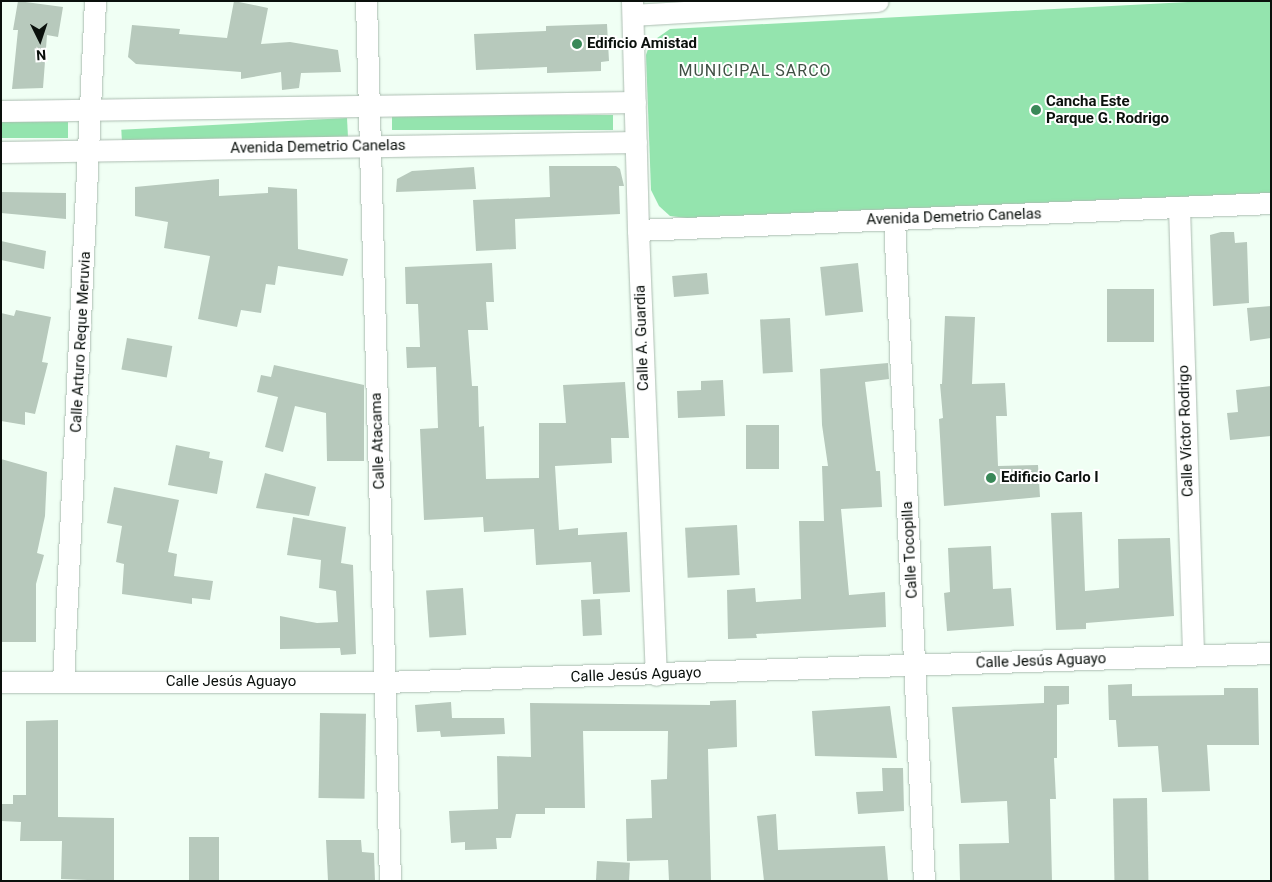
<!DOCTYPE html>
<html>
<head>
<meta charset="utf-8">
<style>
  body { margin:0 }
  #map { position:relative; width:1272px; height:882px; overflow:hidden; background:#f0fff4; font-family:Roboto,sans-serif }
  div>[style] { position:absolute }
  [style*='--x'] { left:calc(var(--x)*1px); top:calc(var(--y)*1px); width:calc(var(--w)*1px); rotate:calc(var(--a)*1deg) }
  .green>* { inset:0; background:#94e4ae; transform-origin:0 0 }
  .building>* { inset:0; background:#b7c9bc; transform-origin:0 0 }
  .roads { filter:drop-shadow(0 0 1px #acbdb1) drop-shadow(0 0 1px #acbdb1) }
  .street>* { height:21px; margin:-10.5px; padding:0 10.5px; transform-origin:10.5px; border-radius:10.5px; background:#fff }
  .dots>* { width:14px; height:14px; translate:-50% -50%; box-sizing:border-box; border:2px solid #fff; border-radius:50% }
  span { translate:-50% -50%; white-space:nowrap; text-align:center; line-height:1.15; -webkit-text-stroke:4px #fff; paint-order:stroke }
  .poi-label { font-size:15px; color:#0a100c; font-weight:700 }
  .left { translate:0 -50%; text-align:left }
  .street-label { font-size:15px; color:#0a100c }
  .neighbourhood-label { font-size:16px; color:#415045; letter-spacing:1px }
  .frame { position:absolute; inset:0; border:2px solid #0a100c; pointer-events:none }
  .north { position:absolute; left:15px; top:15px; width:50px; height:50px; -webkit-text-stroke:4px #fff; paint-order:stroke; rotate:176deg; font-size:14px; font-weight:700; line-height:20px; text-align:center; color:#0a100c }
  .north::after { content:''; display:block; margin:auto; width:18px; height:22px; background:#0a100c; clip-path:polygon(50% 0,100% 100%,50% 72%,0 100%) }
</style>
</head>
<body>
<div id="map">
  <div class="green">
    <div style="clip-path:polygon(1207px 1px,1271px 1px,1271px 193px,687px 218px,670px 216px,659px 206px,651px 190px,646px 55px,650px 43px,670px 29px)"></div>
    <div style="left:613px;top:115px;width:15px;height:221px;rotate:90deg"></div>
    <div style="left:347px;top:118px;width:19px;height:226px;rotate:87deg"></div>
    <div style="left:68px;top:122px;width:16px;height:67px;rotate:90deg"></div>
  </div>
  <div class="building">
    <div style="clip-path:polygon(18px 1px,63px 7px,58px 37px,47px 35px,43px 88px,12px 89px,18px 30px,13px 30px)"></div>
    <div style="clip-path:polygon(234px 1px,268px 8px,261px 44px,290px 42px,338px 50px,341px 72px,301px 73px,299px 88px,282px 90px,281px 72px,241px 79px,241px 72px,136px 64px,128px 57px,132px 25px,180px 29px,179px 34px,227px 38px)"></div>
    <div style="clip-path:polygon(607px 24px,609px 61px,601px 62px,601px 71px,547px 73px,547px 67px,476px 70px,474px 34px,546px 31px,546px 26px)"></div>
    <div style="clip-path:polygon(549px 166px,616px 166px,620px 169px,624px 186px,619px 186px,620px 214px,515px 219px,516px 249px,476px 251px,473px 200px,550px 197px)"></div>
    <div style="clip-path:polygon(474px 167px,476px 189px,396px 192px,397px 179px,412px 171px)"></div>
    <div style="clip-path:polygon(219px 179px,219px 196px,268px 193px,268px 187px,297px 189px,298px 249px,348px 259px,343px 276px,278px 266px,275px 285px,266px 284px,261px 313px,241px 310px,237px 327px,198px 319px,210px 256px,164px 248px,168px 222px,135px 216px,135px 187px)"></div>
    <div style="clip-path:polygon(1px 192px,66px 193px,66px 219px,1px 213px)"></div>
    <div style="clip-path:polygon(1221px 232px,1234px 232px,1235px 243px,1247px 242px,1249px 303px,1213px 306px,1210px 235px)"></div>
    <div style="clip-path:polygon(1px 241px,46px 251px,44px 269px,1px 260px)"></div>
    <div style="clip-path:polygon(492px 263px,494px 302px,486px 302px,488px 330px,468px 330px,472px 386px,478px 386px,479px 427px,484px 426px,486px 479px,539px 478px,539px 423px,566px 423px,563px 385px,625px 382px,629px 438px,611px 438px,612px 463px,555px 466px,559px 530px,578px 528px,578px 535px,627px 532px,630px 592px,593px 594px,591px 562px,536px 565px,534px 529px,484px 532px,483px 517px,424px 520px,420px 429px,438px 428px,436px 367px,407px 368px,406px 347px,420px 347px,418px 304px,406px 304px,405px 267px)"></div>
    <div style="left:858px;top:263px;width:49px;height:38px;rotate:84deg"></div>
    <div style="left:707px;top:273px;width:21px;height:35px;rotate:85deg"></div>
    <div style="left:1107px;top:289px;width:47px;height:53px"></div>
    <div style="clip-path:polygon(1271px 306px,1271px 338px,1250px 341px,1247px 308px)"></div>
    <div style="clip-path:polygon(16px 310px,51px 317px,42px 362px,48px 363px,35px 414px,25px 412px,25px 425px,1px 421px,1px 313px,14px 316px)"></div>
    <div style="clip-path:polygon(945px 316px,975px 317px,972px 384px,1005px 383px,1007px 416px,996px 416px,998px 466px,1038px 465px,1040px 497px,944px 506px,939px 419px,943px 418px,940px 384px,942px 384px)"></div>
    <div style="left:790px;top:318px;width:54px;height:30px;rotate:87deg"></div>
    <div style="left:127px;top:338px;width:46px;height:32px;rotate:10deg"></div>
    <div style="clip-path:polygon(888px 363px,889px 379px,865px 382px,876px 471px,880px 471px,882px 507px,841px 509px,849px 595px,885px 592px,886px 627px,756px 634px,757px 638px,728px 639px,727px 590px,755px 588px,756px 602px,801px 599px,799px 521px,824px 521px,822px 466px,828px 466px,822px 425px,820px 369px)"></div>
    <div style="clip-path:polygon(274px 365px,364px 385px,364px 461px,327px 461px,326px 413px,295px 406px,283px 452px,265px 447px,278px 397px,257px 392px,261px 375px,271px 377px)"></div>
    <div style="clip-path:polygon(723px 380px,725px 416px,678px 418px,677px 391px,701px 390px,701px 381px)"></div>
    <div style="clip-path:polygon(1271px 386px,1271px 436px,1230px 440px,1227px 413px,1238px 412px,1236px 390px)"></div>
    <div style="left:746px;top:425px;width:33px;height:44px"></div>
    <div style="clip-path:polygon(176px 445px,210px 452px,209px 458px,223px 461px,217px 494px,168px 485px)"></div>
    <div style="clip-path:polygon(1px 459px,47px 472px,45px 516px,37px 553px,44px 555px,36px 584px,36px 642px,1px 642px)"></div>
    <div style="clip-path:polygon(265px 473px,316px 487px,309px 516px,256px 508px)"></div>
    <div style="clip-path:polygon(114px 487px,179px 500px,168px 552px,177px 554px,174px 576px,213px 581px,210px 600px,192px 598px,192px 604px,122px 594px,124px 564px,116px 562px,122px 526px,107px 523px)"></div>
    <div style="clip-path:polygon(1082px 512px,1085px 591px,1119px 588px,1118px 539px,1170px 538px,1174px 616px,1086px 623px,1086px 629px,1056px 630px,1051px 513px)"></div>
    <div style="clip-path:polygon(293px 517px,346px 527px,341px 563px,353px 565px,356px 654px,341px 655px,340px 648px,280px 649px,280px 616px,317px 623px,338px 622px,336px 591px,319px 588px,321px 560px,287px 555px)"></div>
    <div style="left:737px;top:525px;width:50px;height:52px;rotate:87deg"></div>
    <div style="clip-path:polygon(991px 546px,993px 589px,1011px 588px,1014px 626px,947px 631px,944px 593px,950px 592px,948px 548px)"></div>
    <div style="left:463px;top:588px;width:47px;height:37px;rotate:86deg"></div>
    <div style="left:600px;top:599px;width:36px;height:19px;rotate:87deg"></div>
    <div style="clip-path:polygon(1132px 684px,1132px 696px,1224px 695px,1224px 688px,1258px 688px,1259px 745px,1207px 745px,1210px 791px,1162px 792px,1158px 746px,1118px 747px,1116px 720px,1109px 720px,1108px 685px)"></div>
    <div style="clip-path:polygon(1044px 686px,1069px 686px,1069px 704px,1057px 705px,1057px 758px,1054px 758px,1056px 799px,1050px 799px,1052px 881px,960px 881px,959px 844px,1009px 843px,1007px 801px,961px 803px,952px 707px,1044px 703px)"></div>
    <div style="clip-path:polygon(736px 700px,737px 747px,708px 749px,711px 881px,669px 881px,668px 860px,627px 861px,626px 819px,652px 818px,651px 780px,667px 779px,668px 731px,583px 731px,585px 808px,545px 808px,545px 814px,516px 814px,511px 838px,496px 838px,497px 849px,465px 850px,465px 842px,451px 843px,449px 811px,498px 809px,497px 756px,531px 757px,530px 703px,710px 705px,710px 701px)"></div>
    <div style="clip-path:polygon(451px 702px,452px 718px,504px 718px,505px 734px,441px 737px,440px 731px,417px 732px,415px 705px)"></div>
    <div style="clip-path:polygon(890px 706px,897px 758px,815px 756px,812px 711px)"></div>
    <div style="left:320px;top:713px;width:46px;height:85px;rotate:1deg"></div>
    <div style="clip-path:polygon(58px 720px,58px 817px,114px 818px,114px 881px,61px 879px,62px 841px,20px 841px,21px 822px,1px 821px,1px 804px,13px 804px,13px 795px,26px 795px,26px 721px)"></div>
    <div style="clip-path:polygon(882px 768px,903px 768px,904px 811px,858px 814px,856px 792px,883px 791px)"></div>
    <div style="left:1147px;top:798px;width:83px;height:34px;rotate:89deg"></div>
    <div style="clip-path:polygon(776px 814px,778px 850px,885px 846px,888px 881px,764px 881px,757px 816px)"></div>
    <div style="left:189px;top:837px;width:30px;height:44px"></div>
    <div style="clip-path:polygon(326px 840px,361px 840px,362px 852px,374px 853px,375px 881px,328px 881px)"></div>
    <div style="left:597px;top:861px;width:33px;height:20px;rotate:3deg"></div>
  </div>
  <div class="roads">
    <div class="street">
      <div style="--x:366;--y:1;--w:880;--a:88.44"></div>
      <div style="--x:632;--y:1;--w:229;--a:88.5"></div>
      <div style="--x:638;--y:230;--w:445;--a:87.7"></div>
      <div style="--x:633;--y:15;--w:245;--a:-3.3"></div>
      <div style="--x:1;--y:111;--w:634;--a:-0.81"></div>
      <div style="--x:1;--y:152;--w:635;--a:-0.9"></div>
      <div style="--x:1179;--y:207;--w:448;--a:88.2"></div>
      <div style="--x:894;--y:219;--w:663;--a:87.41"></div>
      <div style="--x:638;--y:230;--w:634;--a:-2.44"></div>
      <div style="--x:1;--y:682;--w:383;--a:0"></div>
      <div style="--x:384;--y:682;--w:887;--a:-1.87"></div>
      <div style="--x:63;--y:682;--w:682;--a:-87.31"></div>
    </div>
  </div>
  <div class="dots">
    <div style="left:577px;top:44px;background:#398858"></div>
    <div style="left:1036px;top:110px;background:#398858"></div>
    <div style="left:991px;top:478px;background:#398858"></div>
  </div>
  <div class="poi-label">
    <span class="left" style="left:587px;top:44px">Edificio Amistad</span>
    <span class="left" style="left:1046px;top:110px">Cancha Este<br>Parque G. Rodrigo</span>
    <span class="left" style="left:1001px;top:478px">Edificio Carlo I</span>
  </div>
  <div class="street-label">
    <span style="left:318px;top:147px;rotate:-1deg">Avenida Demetrio Canelas</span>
    <span style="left:954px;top:217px;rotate:-2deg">Avenida Demetrio Canelas</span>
    <span style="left:642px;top:338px;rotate:-92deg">Calle A. Guardia</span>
    <span style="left:81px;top:342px;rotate:-87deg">Calle Arturo Reque Meruvia</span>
    <span style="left:1186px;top:431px;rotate:-92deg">Calle Víctor Rodrigo</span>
    <span style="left:378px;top:441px;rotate:-92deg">Calle Atacama</span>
    <span style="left:910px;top:550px;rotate:-93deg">Calle Tocopilla</span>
    <span style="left:1041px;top:661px;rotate:-2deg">Calle Jesús Aguayo</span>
    <span style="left:636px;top:675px;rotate:-2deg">Calle Jesús Aguayo</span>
    <span style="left:231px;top:682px">Calle Jesús Aguayo</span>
  </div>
  <div class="neighbourhood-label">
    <span style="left:755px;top:71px">MUNICIPAL SARCO</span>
  </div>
  <div class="frame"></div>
  <div class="north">N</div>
</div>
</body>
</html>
